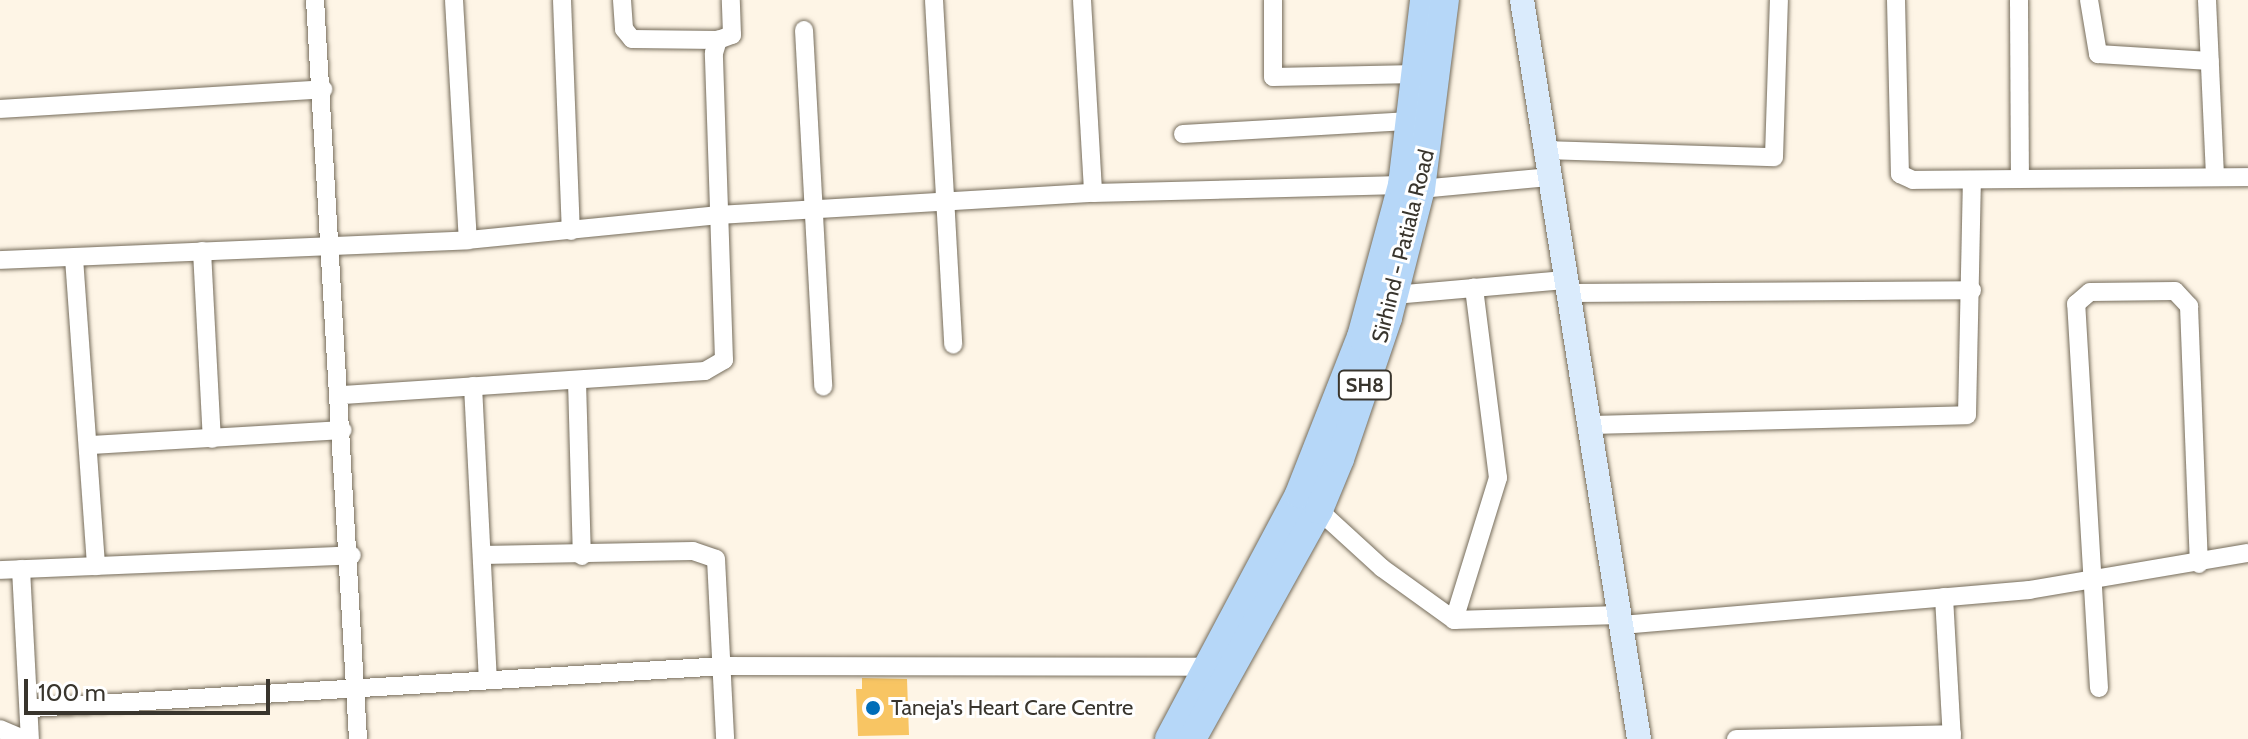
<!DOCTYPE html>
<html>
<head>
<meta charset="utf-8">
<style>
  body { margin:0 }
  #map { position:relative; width:2248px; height:739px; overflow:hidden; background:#fef5e6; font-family:Cabin,sans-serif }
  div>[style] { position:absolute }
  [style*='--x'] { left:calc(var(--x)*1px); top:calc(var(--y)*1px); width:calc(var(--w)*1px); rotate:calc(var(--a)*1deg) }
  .building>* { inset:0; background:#f8c563 }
  .roads { filter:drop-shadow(0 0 2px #756c5b) drop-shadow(0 0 2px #756c5b) }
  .street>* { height:18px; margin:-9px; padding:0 9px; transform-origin:9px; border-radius:9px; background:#fff }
  .secondary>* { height:24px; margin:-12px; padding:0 12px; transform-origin:12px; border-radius:12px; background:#daebfc }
  .primary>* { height:28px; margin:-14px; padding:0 14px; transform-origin:14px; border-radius:14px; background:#b6d7f8 }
  .dots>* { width:22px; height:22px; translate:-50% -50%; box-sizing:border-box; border:4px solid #fff; border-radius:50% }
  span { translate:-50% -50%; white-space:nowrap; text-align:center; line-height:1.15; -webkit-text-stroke:6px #fff; paint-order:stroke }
  .shield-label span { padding:2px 6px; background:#fff; border:2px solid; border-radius:6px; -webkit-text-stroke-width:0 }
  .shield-label { font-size:20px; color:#39352d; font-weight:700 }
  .street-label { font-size:22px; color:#39352d }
  .poi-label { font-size:22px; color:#39352d }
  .left { translate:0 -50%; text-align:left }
  .scale { position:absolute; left:24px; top:679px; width:246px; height:36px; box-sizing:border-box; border:4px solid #39352d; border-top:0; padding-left:10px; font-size:24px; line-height:28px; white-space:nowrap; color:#39352d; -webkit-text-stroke:6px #fff; paint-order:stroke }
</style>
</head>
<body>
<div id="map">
  <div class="building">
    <div style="clip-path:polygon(862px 678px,907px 679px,909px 735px,858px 736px,856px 689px,862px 689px)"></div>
  </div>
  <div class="roads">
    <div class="street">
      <div style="--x:315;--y:0;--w:740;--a:86.67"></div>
      <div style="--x:454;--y:0;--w:240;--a:86.7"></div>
      <div style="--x:562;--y:0;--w:231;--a:87.8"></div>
      <div style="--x:622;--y:0;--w:29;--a:86"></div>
      <div style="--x:624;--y:29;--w:13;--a:51"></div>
      <div style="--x:632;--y:39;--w:86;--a:0.7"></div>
      <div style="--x:934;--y:0;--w:345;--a:86.8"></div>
      <div style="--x:1082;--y:0;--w:193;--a:86.7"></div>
      <div style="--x:1273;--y:0;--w:77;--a:90"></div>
      <div style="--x:1273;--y:77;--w:144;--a:-1.2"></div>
      <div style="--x:1896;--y:0;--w:174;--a:88.7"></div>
      <div style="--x:1900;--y:174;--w:14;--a:25"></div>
      <div style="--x:1913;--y:180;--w:335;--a:-0.5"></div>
      <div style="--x:2019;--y:0;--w:178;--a:89.7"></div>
      <div style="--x:2089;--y:0;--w:55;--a:80.5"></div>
      <div style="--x:2098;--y:54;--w:112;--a:3.6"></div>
      <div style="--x:2207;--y:0;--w:177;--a:87.4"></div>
      <div style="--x:804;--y:30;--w:357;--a:86.9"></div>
      <div style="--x:0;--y:109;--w:324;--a:-3.5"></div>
      <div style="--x:1183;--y:134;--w:228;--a:-3.3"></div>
      <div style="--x:1545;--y:150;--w:229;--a:1.8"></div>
      <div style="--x:1774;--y:157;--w:157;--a:-88.2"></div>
      <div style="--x:1421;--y:189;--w:130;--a:-5.3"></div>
      <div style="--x:202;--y:251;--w:188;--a:87"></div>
      <div style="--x:74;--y:258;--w:309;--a:85.9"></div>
      <div style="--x:0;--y:260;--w:468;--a:-2.4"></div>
      <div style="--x:468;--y:240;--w:251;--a:-5.7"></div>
      <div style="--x:718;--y:215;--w:376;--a:-3.4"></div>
      <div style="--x:1093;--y:193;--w:309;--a:-1.5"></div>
      <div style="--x:1570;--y:293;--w:402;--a:-0.4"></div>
      <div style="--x:1394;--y:295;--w:174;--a:-5"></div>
      <div style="--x:577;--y:381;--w:175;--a:88.4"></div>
      <div style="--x:473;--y:386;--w:292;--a:87.1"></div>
      <div style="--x:343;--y:395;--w:363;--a:-3.8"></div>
      <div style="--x:705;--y:371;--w:22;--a:-30"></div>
      <div style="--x:724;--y:360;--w:307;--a:-91.9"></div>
      <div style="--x:714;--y:53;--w:14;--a:-73"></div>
      <div style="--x:718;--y:40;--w:15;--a:-20"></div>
      <div style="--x:732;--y:35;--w:35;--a:-92"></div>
      <div style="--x:1591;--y:425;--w:376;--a:-1.5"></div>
      <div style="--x:1967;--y:415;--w:235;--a:-88.8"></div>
      <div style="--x:92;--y:445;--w:251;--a:-3.4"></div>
      <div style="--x:1312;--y:504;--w:95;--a:42.4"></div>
      <div style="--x:1382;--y:568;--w:89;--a:35.8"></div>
      <div style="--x:1454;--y:620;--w:165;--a:-1.7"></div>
      <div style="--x:482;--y:555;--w:211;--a:-1.1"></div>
      <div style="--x:693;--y:551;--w:24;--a:19"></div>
      <div style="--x:716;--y:559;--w:180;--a:87.1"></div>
      <div style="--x:21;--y:569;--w:170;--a:87"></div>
      <div style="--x:0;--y:570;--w:352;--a:-2.4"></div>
      <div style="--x:1944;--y:597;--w:142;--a:86.8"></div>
      <div style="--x:1454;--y:620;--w:149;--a:-72.8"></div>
      <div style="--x:1498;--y:478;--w:192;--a:-97.2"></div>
      <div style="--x:1622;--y:625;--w:409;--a:-4.9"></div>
      <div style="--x:2029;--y:590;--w:222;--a:-9.6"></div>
      <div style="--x:2099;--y:688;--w:385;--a:-93.4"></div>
      <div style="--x:2076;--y:304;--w:18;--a:-41"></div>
      <div style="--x:2090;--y:292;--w:85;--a:-0.7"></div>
      <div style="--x:2175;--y:291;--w:21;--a:47"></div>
      <div style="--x:2189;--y:306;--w:258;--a:87.8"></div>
      <div style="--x:32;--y:708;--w:694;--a:-3.47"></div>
      <div style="--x:725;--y:666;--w:483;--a:0.1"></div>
      <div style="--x:0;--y:729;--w:26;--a:23"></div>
      <div style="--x:1736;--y:739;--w:216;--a:-1.3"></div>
    </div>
    <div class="secondary">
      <div style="--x:1522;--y:0;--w:748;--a:81"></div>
    </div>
    <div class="primary">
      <div style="--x:1169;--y:739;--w:277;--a:-62"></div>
      <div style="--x:1299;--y:494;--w:169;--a:-68.5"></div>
      <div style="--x:1361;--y:337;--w:157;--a:-74.9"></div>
      <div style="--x:1402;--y:185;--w:186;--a:-83.2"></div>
      <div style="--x:1192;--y:739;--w:262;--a:-61"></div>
      <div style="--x:1319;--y:510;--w:55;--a:-67.6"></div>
      <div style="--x:1340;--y:459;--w:149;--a:-71.2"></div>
      <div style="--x:1388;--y:318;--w:133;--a:-75.7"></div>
      <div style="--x:1421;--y:189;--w:191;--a:-82.8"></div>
    </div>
  </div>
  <div class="dots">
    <div style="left:873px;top:708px;background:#006db8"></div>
  </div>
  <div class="shield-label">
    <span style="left:1365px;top:385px">SH8</span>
  </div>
  <div class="street-label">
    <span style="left:1403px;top:246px;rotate:-76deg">Sirhind - Patiala Road</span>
  </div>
  <div class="poi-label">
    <span class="left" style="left:891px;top:708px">Taneja's Heart Care Centre</span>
  </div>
  <div class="scale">100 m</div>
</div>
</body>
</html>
